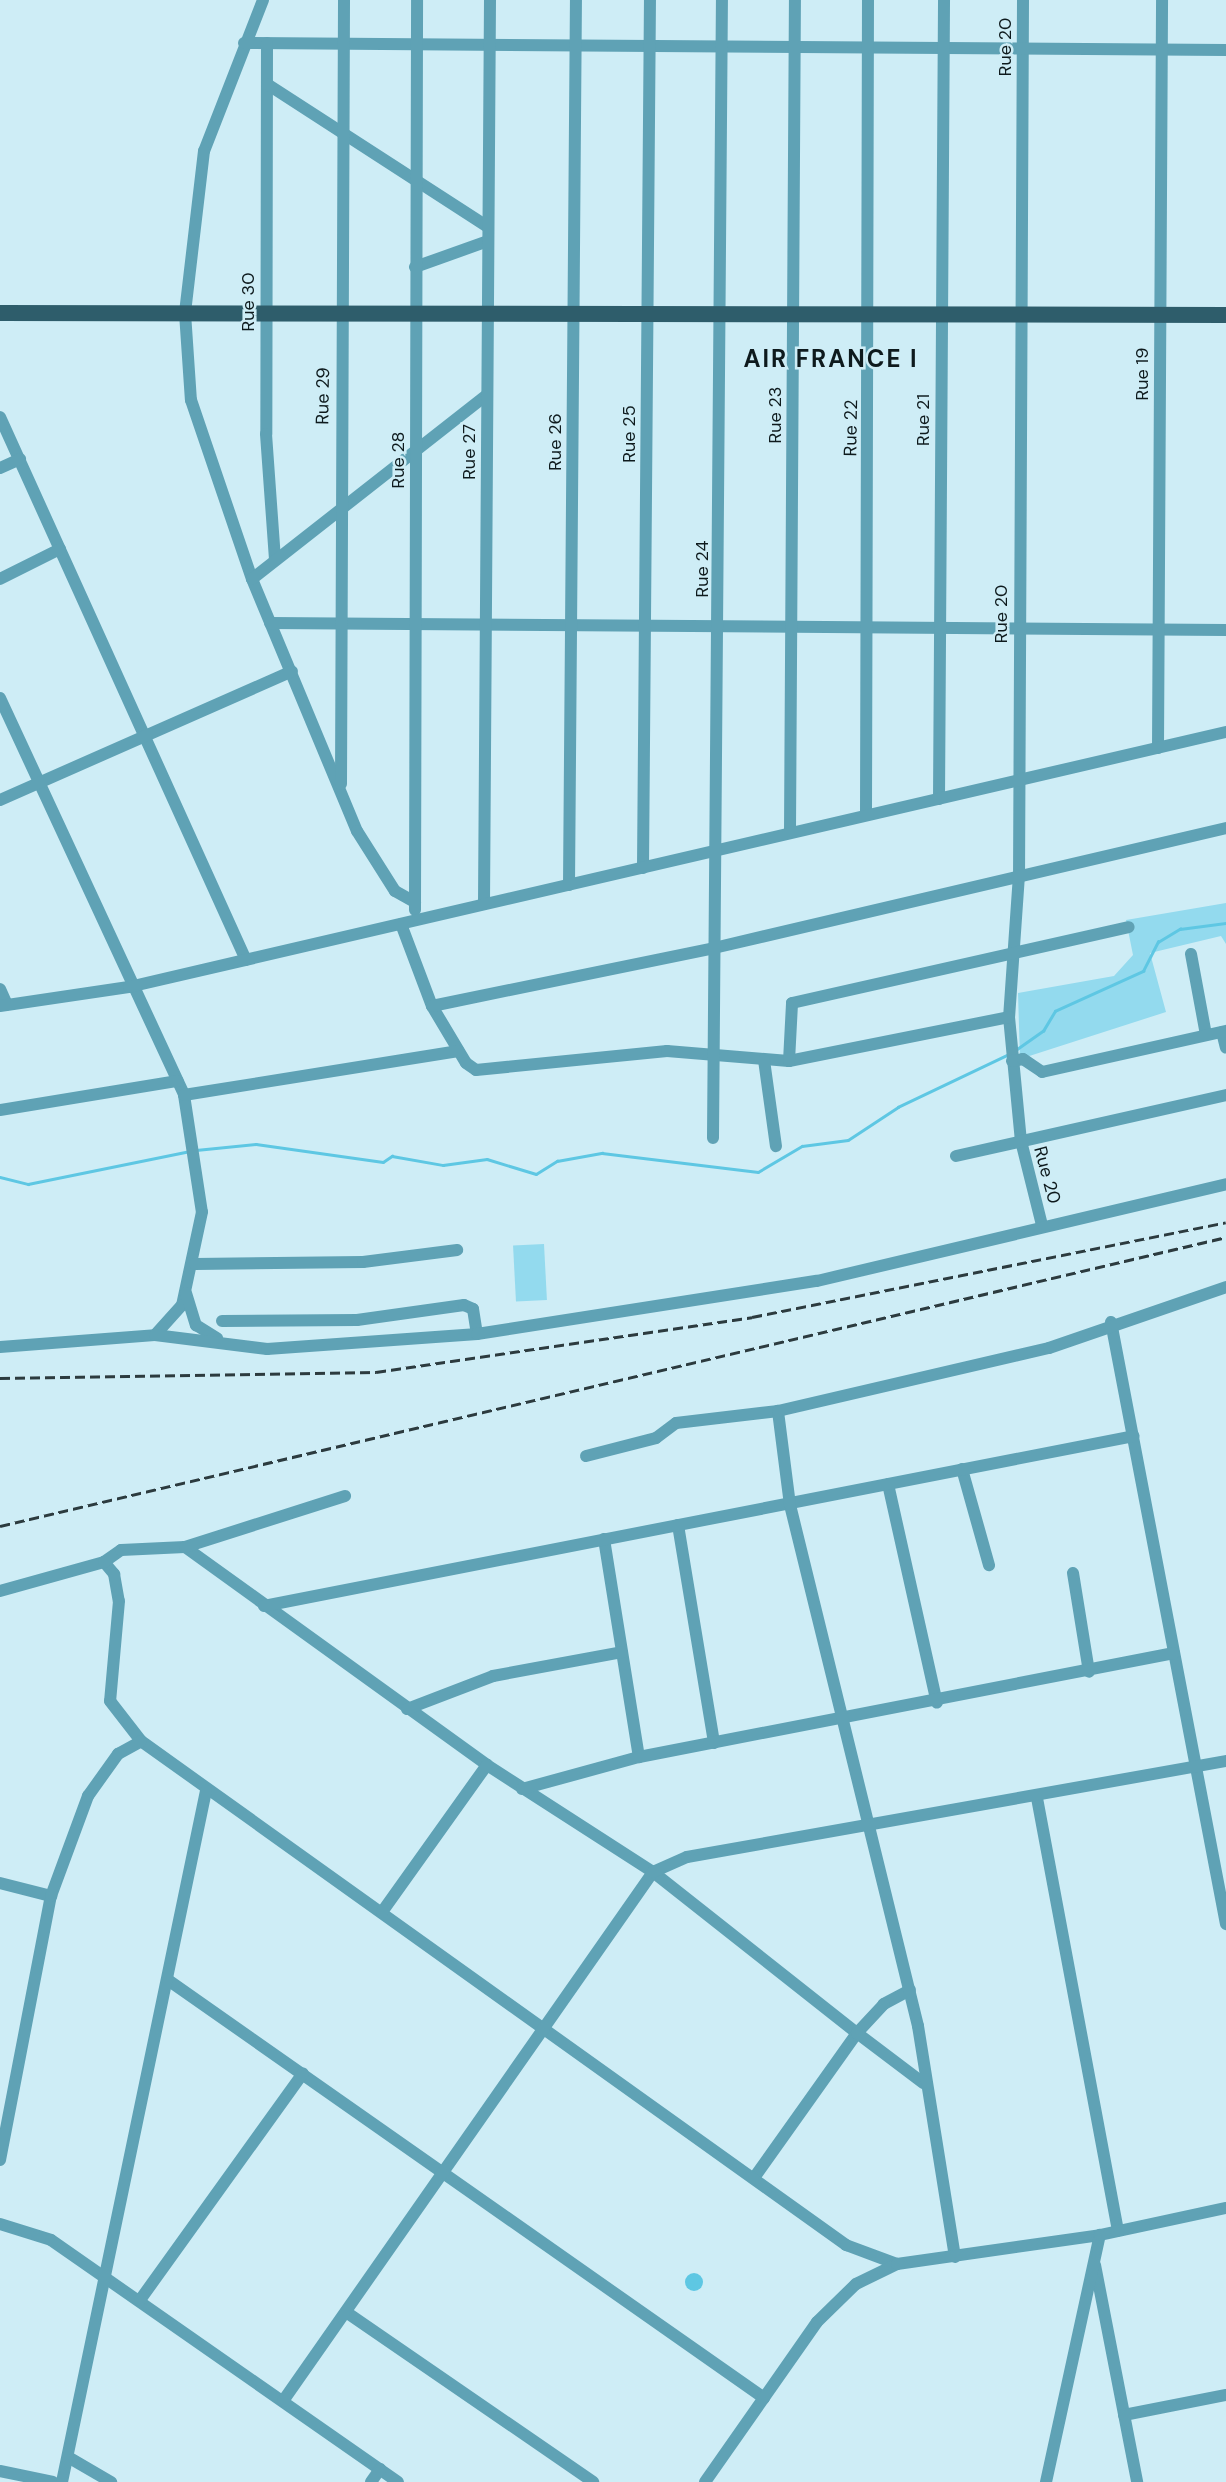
<!DOCTYPE html>
<html>
<head>
<meta charset="utf-8">
<style>
  body { margin:0 }
  #map { position:relative; width:1226px; height:2482px; overflow:hidden; background:#ceedf6; font-family:"DM Sans",sans-serif }
  div>[style] { position:absolute }
  [style*='--x'] { left:calc(var(--x)*1px); top:calc(var(--y)*1px); width:calc(var(--w)*1px); rotate:calc(var(--a)*1deg) }
  .green>* { inset:0; background:#93daee; transform-origin:0 0 }
  .water>* { inset:0; background:#5ec7e3 }
  .round { border-radius:50% }
  .stream>* { height:2.5px; margin:-1.25px; padding:0 1.25px; transform-origin:1.25px; border-radius:1.25px; background:#5ec7e3 }
  .minor>* { height:12px; margin:-6px; padding:0 6px; transform-origin:6px; border-radius:6px; background:#5fa2b5 }
  .major>* { height:16px; margin:-8px; padding:0 8px; transform-origin:8px; border-radius:8px; background:#2e5d6b }
  .rail>* { height:2.5px; margin-top:-1.25px; transform-origin:0; background:repeating-linear-gradient(90deg,#2c3b3f 0 10px,transparent 0 15px) }
  span { translate:-50% -50%; white-space:nowrap; text-align:center; line-height:1.15; -webkit-text-stroke:5px #ceedf6; paint-order:stroke }
  .street-label { font-size:18px; color:#0e1a1d }
  .district-label { font-size:24px; color:#0e1a1d; font-weight:700; letter-spacing:2px }
</style>
</head>
<body>
<div id="map">
  <div class="green">
    <div style="clip-path:polygon(1226px 903px,1226px 944px,1221px 936px,1150px 953px,1166px 1012px,1020px 1059px,1018px 993px,1114px 976px,1133px 955px,1126px 920px)"></div>
    <div style="left:544px;top:1244px;width:56px;height:31px;rotate:87deg"></div>
  </div>
  <div class="water">
    <div class="round" style="left:685px;top:2273px;width:18px;height:18px"></div>
  </div>
  <div class="stream">
    <div style="--x:1017;--y:1049;--w:32;--a:-35"></div>
    <div style="--x:1043;--y:1031;--w:23;--a:-59"></div>
    <div style="--x:1055;--y:1011;--w:97;--a:-24.4"></div>
    <div style="--x:1143;--y:971;--w:33;--a:-63"></div>
    <div style="--x:1158;--y:942;--w:26;--a:-31"></div>
    <div style="--x:1180;--y:929;--w:46;--a:-7.4"></div>
    <div style="--x:196;--y:1150;--w:60;--a:-5.7"></div>
    <div style="--x:256;--y:1144;--w:128;--a:8.1"></div>
    <div style="--x:383;--y:1162;--w:11;--a:-34"></div>
    <div style="--x:392;--y:1156;--w:52;--a:10"></div>
    <div style="--x:443;--y:1165;--w:44;--a:-7.8"></div>
    <div style="--x:487;--y:1159;--w:51;--a:17"></div>
    <div style="--x:536;--y:1174;--w:25;--a:-32"></div>
    <div style="--x:557;--y:1161;--w:46;--a:-10.1"></div>
    <div style="--x:602;--y:1153;--w:157;--a:6.9"></div>
    <div style="--x:758;--y:1172;--w:51;--a:-30.6"></div>
    <div style="--x:802;--y:1146;--w:46;--a:-7.4"></div>
    <div style="--x:848;--y:1140;--w:60;--a:-33.4"></div>
    <div style="--x:898;--y:1107;--w:121;--a:-25.5"></div>
    <div style="--x:0;--y:1177;--w:29;--a:14"></div>
    <div style="--x:28;--y:1184;--w:165;--a:-11.5"></div>
  </div>
  <div class="minor">
    <div style="--x:263;--y:0;--w:162;--a:111.3"></div>
    <div style="--x:204;--y:151;--w:163;--a:96.7"></div>
    <div style="--x:185;--y:313;--w:87;--a:86.1"></div>
    <div style="--x:191;--y:400;--w:189;--a:71.2"></div>
    <div style="--x:252;--y:579;--w:273;--a:67.4"></div>
    <div style="--x:357;--y:831;--w:71;--a:57.7"></div>
    <div style="--x:395;--y:891;--w:23;--a:29"></div>
    <div style="--x:1023;--y:0;--w:875;--a:90.26"></div>
    <div style="--x:1019;--y:875;--w:142;--a:94"></div>
    <div style="--x:1009;--y:1017;--w:125;--a:84.5"></div>
    <div style="--x:1021;--y:1141;--w:87;--a:76"></div>
    <div style="--x:244;--y:43;--w:982;--a:0.41"></div>
    <div style="--x:267;--y:43;--w:391;--a:90.1"></div>
    <div style="--x:266;--y:434;--w:126;--a:85.9"></div>
    <div style="--x:267;--y:84;--w:263;--a:32.9"></div>
    <div style="--x:415;--y:267;--w:77;--a:-19.6"></div>
    <div style="--x:0;--y:417;--w:596;--a:65.63"></div>
    <div style="--x:0;--y:468;--w:22;--a:-24"></div>
    <div style="--x:0;--y:579;--w:67;--a:-26.6"></div>
    <div style="--x:252;--y:579;--w:298;--a:-38.1"></div>
    <div style="--x:270;--y:623;--w:956;--a:0.42"></div>
    <div style="--x:0;--y:698;--w:438;--a:65.1"></div>
    <div style="--x:184;--y:1095;--w:118;--a:81.3"></div>
    <div style="--x:202;--y:1212;--w:95;--a:102.1"></div>
    <div style="--x:182;--y:1305;--w:40;--a:132"></div>
    <div style="--x:1158;--y:748;--w:748;--a:-89.69"></div>
    <div style="--x:341;--y:784;--w:784;--a:-89.78"></div>
    <div style="--x:939;--y:799;--w:799;--a:-89.64"></div>
    <div style="--x:0;--y:800;--w:319;--a:-23.8"></div>
    <div style="--x:866;--y:814;--w:814;--a:-89.86"></div>
    <div style="--x:790;--y:831;--w:831;--a:-89.66"></div>
    <div style="--x:643;--y:868;--w:868;--a:-89.54"></div>
    <div style="--x:569;--y:885;--w:885;--a:-89.55"></div>
    <div style="--x:484;--y:904;--w:904;--a:-89.62"></div>
    <div style="--x:415;--y:910;--w:910;--a:-89.87"></div>
    <div style="--x:401;--y:924;--w:88;--a:69.3"></div>
    <div style="--x:432;--y:1006;--w:66;--a:59.2"></div>
    <div style="--x:466;--y:1063;--w:12;--a:35"></div>
    <div style="--x:476;--y:1070;--w:192;--a:-5.7"></div>
    <div style="--x:667;--y:1051;--w:122;--a:4.7"></div>
    <div style="--x:789;--y:1061;--w:224;--a:-11.3"></div>
    <div style="--x:1191;--y:954;--w:82;--a:79.5"></div>
    <div style="--x:0;--y:989;--w:17;--a:66"></div>
    <div style="--x:0;--y:1006;--w:130;--a:-8.4"></div>
    <div style="--x:129;--y:987;--w:1126;--a:-13.09"></div>
    <div style="--x:432;--y:1006;--w:288;--a:-11.6"></div>
    <div style="--x:714;--y:948;--w:526;--a:-13.19"></div>
    <div style="--x:1222;--y:1032;--w:16;--a:76"></div>
    <div style="--x:764;--y:1060;--w:87;--a:82.1"></div>
    <div style="--x:789;--y:1061;--w:58;--a:-87"></div>
    <div style="--x:792;--y:1003;--w:345;--a:-12.7"></div>
    <div style="--x:1012;--y:1061;--w:11;--a:-10"></div>
    <div style="--x:1023;--y:1059;--w:23;--a:34"></div>
    <div style="--x:1042;--y:1072;--w:189;--a:-12.6"></div>
    <div style="--x:184;--y:1095;--w:278;--a:-9.1"></div>
    <div style="--x:0;--y:1110;--w:180;--a:-9.3"></div>
    <div style="--x:713;--y:1138;--w:1138;--a:-89.55"></div>
    <div style="--x:956;--y:1156;--w:277;--a:-12.7"></div>
    <div style="--x:195;--y:1264;--w:168;--a:-0.7"></div>
    <div style="--x:363;--y:1262;--w:95;--a:-7.3"></div>
    <div style="--x:186;--y:1293;--w:34;--a:73"></div>
    <div style="--x:196;--y:1325;--w:25;--a:32"></div>
    <div style="--x:222;--y:1321;--w:135;--a:-0.4"></div>
    <div style="--x:357;--y:1320;--w:108;--a:-8"></div>
    <div style="--x:464;--y:1305;--w:10;--a:24"></div>
    <div style="--x:473;--y:1309;--w:25;--a:81"></div>
    <div style="--x:1111;--y:1322;--w:613;--a:79.19"></div>
    <div style="--x:0;--y:1347;--w:155;--a:-4.4"></div>
    <div style="--x:155;--y:1335;--w:113;--a:7.1"></div>
    <div style="--x:267;--y:1349;--w:211;--a:-4.1"></div>
    <div style="--x:477;--y:1334;--w:344;--a:-8.9"></div>
    <div style="--x:817;--y:1281;--w:420;--a:-13.3"></div>
    <div style="--x:586;--y:1456;--w:72;--a:-14.4"></div>
    <div style="--x:656;--y:1438;--w:25;--a:-37"></div>
    <div style="--x:676;--y:1423;--w:103;--a:-6.7"></div>
    <div style="--x:962;--y:1469;--w:100;--a:74.3"></div>
    <div style="--x:888;--y:1484;--w:224;--a:77.4"></div>
    <div style="--x:678;--y:1525;--w:221;--a:80.6"></div>
    <div style="--x:604;--y:1539;--w:221;--a:80.9"></div>
    <div style="--x:185;--y:1547;--w:372;--a:35.8"></div>
    <div style="--x:487;--y:1765;--w:197;--a:32.8"></div>
    <div style="--x:653;--y:1872;--w:260;--a:38.3"></div>
    <div style="--x:857;--y:2033;--w:178;--a:125.4"></div>
    <div style="--x:104;--y:1562;--w:16;--a:50"></div>
    <div style="--x:114;--y:1574;--w:27;--a:80"></div>
    <div style="--x:119;--y:1601;--w:100;--a:95.1"></div>
    <div style="--x:110;--y:1701;--w:51;--a:52.2"></div>
    <div style="--x:141;--y:1741;--w:867;--a:35.56"></div>
    <div style="--x:846;--y:2245;--w:54;--a:20.4"></div>
    <div style="--x:1073;--y:1573;--w:100;--a:80.8"></div>
    <div style="--x:0;--y:1591;--w:108;--a:-15.6"></div>
    <div style="--x:104;--y:1562;--w:21;--a:-35"></div>
    <div style="--x:121;--y:1550;--w:64;--a:-2.7"></div>
    <div style="--x:185;--y:1547;--w:168;--a:-17.7"></div>
    <div style="--x:264;--y:1606;--w:886;--a:-11.06"></div>
    <div style="--x:407;--y:1709;--w:92;--a:-21"></div>
    <div style="--x:493;--y:1676;--w:131;--a:-10.5"></div>
    <div style="--x:522;--y:1789;--w:121;--a:-15.3"></div>
    <div style="--x:639;--y:1757;--w:545;--a:-11"></div>
    <div style="--x:1037;--y:1798;--w:440;--a:79.4"></div>
    <div style="--x:0;--y:1883;--w:53;--a:14.3"></div>
    <div style="--x:382;--y:1912;--w:181;--a:-54.5"></div>
    <div style="--x:168;--y:1980;--w:728;--a:35.04"></div>
    <div style="--x:910;--y:1990;--w:30;--a:152"></div>
    <div style="--x:884;--y:2004;--w:40;--a:133"></div>
    <div style="--x:857;--y:2033;--w:83;--a:37.1"></div>
    <div style="--x:0;--y:2160;--w:269;--a:-79.1"></div>
    <div style="--x:51;--y:1896;--w:107;--a:-69.7"></div>
    <div style="--x:88;--y:1796;--w:52;--a:-54.5"></div>
    <div style="--x:118;--y:1754;--w:26;--a:-29"></div>
    <div style="--x:0;--y:2224;--w:53;--a:17.4"></div>
    <div style="--x:51;--y:2240;--w:423;--a:34.9"></div>
    <div style="--x:955;--y:2257;--w:234;--a:-99.1"></div>
    <div style="--x:918;--y:2026;--w:536;--a:-103.8"></div>
    <div style="--x:790;--y:1505;--w:95;--a:-97.3"></div>
    <div style="--x:778;--y:1411;--w:278;--a:-13.1"></div>
    <div style="--x:1049;--y:1348;--w:187;--a:-19"></div>
    <div style="--x:1095;--y:2265;--w:221;--a:79"></div>
    <div style="--x:140;--y:2300;--w:279;--a:-54.3"></div>
    <div style="--x:346;--y:2312;--w:300;--a:34.5"></div>
    <div style="--x:283;--y:2401;--w:646;--a:-55.03"></div>
    <div style="--x:653;--y:1872;--w:37;--a:-24"></div>
    <div style="--x:687;--y:1857;--w:547;--a:-10.1"></div>
    <div style="--x:1124;--y:2415;--w:104;--a:-11.1"></div>
    <div style="--x:68;--y:2457;--w:50;--a:30.2"></div>
    <div style="--x:0;--y:2471;--w:54;--a:11.7"></div>
    <div style="--x:62;--y:2482;--w:706;--a:-78.23"></div>
    <div style="--x:371;--y:2482;--w:16;--a:-55"></div>
    <div style="--x:705;--y:2482;--w:195;--a:-55"></div>
    <div style="--x:817;--y:2322;--w:54;--a:-44.3"></div>
    <div style="--x:856;--y:2284;--w:46;--a:-26"></div>
    <div style="--x:897;--y:2264;--w:205;--a:-8.1"></div>
    <div style="--x:1046;--y:2482;--w:253;--a:-77.7"></div>
    <div style="--x:1100;--y:2235;--w:129;--a:-12.1"></div>
  </div>
  <div class="major">
    <div style="--x:0;--y:313;--w:1226;--a:0.09"></div>
  </div>
  <div class="rail">
    <div style="--x:0;--y:1378;--w:376;--a:-0.9"></div>
    <div style="--x:376;--y:1372;--w:380;--a:-8.3"></div>
    <div style="--x:752;--y:1317;--w:483;--a:-11.3"></div>
    <div style="--x:0;--y:1526;--w:1260;--a:-13.26"></div>
  </div>
  <div class="street-label">
    <span style="left:1005px;top:47px;rotate:-90deg">Rue 20</span>
    <span style="left:248px;top:302px;rotate:-90deg">Rue 30</span>
    <span style="left:1142px;top:374px;rotate:-90deg">Rue 19</span>
    <span style="left:323px;top:396px;rotate:-89deg">Rue 29</span>
    <span style="left:775px;top:415px;rotate:-90deg">Rue 23</span>
    <span style="left:923px;top:420px;rotate:-90deg">Rue 21</span>
    <span style="left:851px;top:428px;rotate:-89deg">Rue 22</span>
    <span style="left:629px;top:434px;rotate:-90deg">Rue 25</span>
    <span style="left:555px;top:442px;rotate:-90deg">Rue 26</span>
    <span style="left:469px;top:452px;rotate:-90deg">Rue 27</span>
    <span style="left:398px;top:460px;rotate:-90deg">Rue 28</span>
    <span style="left:702px;top:569px;rotate:-90deg">Rue 24</span>
    <span style="left:1001px;top:614px;rotate:-90deg">Rue 20</span>
    <span style="left:1047px;top:1175px;rotate:75deg">Rue 20</span>
  </div>
  <div class="district-label">
    <span style="left:831px;top:359px">AIR FRANCE I</span>
  </div>
</div>
</body>
</html>
